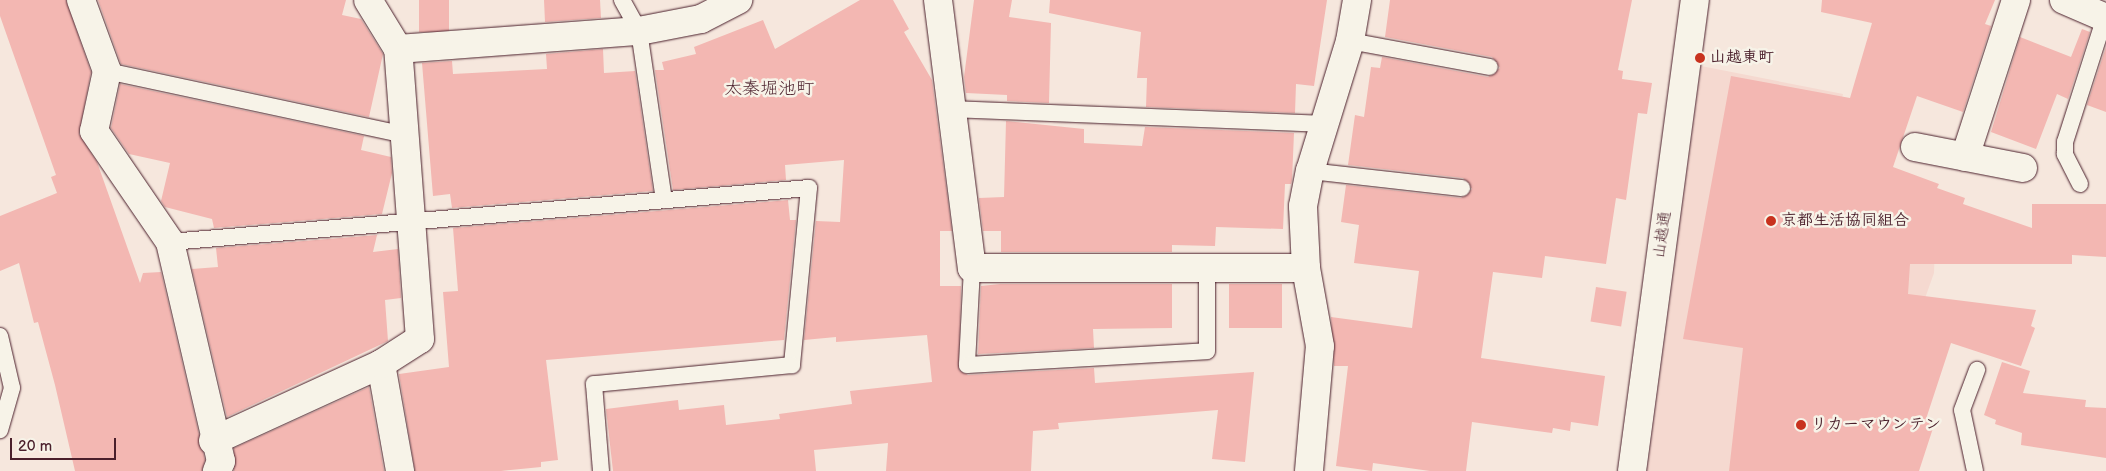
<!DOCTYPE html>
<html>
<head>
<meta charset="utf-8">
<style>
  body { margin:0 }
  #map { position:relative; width:2106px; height:471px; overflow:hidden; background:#f6e7dd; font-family:"Balsamiq Sans","Klee One",sans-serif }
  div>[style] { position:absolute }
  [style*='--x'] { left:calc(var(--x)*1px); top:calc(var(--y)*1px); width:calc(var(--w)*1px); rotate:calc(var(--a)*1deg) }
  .built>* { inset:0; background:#f5d9d0 }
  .building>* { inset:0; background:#f3b7b2; transform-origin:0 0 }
  .roads { filter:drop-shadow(0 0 1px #4a1f2b) drop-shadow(0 0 1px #4a1f2b) }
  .service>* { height:16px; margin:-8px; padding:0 8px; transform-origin:8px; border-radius:8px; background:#f7f3e8 }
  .minor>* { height:28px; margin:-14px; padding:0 14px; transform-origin:14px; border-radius:14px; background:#f7f3e8 }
  .tertiary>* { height:28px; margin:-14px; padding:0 14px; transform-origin:14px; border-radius:14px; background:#f7f3e8 }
  .dots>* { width:14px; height:14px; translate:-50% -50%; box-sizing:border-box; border:2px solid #f7f3e8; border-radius:50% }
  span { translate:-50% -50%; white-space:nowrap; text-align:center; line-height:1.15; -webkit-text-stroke:5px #f7f3e8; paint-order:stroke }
  .poi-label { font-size:16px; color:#4a1f2b; font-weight:700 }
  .left { translate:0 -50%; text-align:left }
  .street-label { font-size:16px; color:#4a1f2b }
  .neighbourhood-label { font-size:18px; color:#4a1f2b }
  .scale { position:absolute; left:10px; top:438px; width:106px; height:22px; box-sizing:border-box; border:2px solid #4a1f2b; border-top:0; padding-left:6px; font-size:15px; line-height:18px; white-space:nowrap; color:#4a1f2b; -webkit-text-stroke:4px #f7f3e8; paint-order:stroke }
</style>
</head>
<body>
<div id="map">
  <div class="built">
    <div style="clip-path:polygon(1701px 66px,1843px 94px,1816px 212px,1935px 241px,1934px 273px,1863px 471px,1647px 471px)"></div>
  </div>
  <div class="building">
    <div style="clip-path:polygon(0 0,66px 0,91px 72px,79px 134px,97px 162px,140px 283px,143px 273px,161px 272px,205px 460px,202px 471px,75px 471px,55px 385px,38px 322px,34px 323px,19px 263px,0 271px,0 216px,57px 193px,51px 177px,56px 175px,0 16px)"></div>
    <div style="clip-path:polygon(98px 0,346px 0,342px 15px,361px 19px,383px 54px,369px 117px,121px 64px)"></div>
    <div style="left:419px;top:0;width:30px;height:32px"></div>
    <div style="clip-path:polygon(544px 0,600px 0,601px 18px,545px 22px)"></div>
    <div style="clip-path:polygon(860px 0,893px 0,909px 29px,904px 32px,932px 80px,952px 231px,940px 231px,940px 286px,961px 286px,959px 370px,968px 375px,1094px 368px,1095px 383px,1254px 372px,1245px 462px,1212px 459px,1218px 410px,1058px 423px,1059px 429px,1033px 431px,1031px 471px,886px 471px,888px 443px,814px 450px,816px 471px,613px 471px,606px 409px,678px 400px,679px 410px,724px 405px,726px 425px,780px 419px,779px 414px,852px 404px,850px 391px,932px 382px,927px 335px,836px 342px,836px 337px,804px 340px,816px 221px,840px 222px,844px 160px,785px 165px,786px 180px,673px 190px,655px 70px,664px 70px,662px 62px,696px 54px,694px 47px,763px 20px,775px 49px)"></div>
    <div style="clip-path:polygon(974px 0,1012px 0,1009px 17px,1051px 23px,1049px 103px,1007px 101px,1007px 95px,966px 93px,964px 77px)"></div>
    <div style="clip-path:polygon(1050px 0,1327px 0,1314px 86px,1296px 84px,1295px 113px,1146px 107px,1147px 78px,1137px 78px,1141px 32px,1049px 13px)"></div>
    <div style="clip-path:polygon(1390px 0,1632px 0,1618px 70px,1623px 71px,1622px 79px,1652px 83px,1647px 114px,1638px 113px,1626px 200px,1616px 198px,1606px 264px,1545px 256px,1542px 278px,1493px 272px,1481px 358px,1605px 376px,1598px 426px,1571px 422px,1570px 431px,1553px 428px,1552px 433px,1472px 422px,1466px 471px,1430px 471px,1373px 463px,1372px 471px,1336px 466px,1348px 366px,1334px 366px,1331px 317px,1412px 328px,1419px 271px,1354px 263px,1359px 225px,1341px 222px,1346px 185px,1461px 198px,1472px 189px,1463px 178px,1348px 165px,1355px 115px,1364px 117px,1371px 67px,1380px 68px,1382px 57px,1488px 77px,1500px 68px,1492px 57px,1385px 37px)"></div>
    <div style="clip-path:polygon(1822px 0,1995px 0,1985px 24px,1991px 26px,1963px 112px,1917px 96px,1893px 167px,1939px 184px,1937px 188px,1965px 198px,1963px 204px,2032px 228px,2032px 204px,2106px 204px,2106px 257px,2072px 255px,2072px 264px,1910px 264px,1908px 294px,2036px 310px,2031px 326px,2035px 328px,2021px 366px,1951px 343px,1926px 419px,1935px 422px,1919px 471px,1729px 471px,1743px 348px,1683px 339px,1731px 76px,1850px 98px,1872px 23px,1821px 12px)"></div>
    <div style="clip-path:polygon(2082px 29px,2090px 32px,2068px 99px,2057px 94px,2036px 149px,1991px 132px,2020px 37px,2071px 57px)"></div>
    <div style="clip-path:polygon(2106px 47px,2106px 112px,2087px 105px)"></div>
    <div style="clip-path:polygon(603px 49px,604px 73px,635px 71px,653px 191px,452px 208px,450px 194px,433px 196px,422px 63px,452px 61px,453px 74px,547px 69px,546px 54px)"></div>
    <div style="clip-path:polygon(120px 84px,364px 136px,361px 150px,391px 157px,392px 173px,382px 214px,214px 228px,212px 219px,165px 207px,161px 201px,170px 163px,129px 154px,111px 128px)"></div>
    <div style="clip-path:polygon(1006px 121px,1084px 129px,1084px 143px,1142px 146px,1145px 127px,1294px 133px,1292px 180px,1291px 184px,1285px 184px,1283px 229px,1216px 227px,1215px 246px,1172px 245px,1172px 252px,1001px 252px,1001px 231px,983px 231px,979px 198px,1004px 197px)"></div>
    <div style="clip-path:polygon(788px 200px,790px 220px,796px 220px,784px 340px,546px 360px,558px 460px,541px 462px,541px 467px,501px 471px,415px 471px,399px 374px,449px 367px,443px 292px,458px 291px,453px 228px)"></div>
    <div style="clip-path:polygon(377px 235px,373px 252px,398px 249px,401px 298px,385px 300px,388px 341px,227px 417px,192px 269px,218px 267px,216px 248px)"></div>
    <div style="clip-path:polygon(1000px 284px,1172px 284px,1172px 328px,1093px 329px,1094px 348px,978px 354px,981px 286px)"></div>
    <div style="left:1229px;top:284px;width:53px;height:44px"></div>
    <div style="left:1596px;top:287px;width:31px;height:35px;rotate:9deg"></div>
    <div style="clip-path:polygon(2002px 362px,2030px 371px,2023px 393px,2086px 400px,2085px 407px,2106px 408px,2106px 458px,2021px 445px,2022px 433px,1995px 424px,1996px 420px,1984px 415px)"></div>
    <div style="clip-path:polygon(369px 387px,384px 471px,234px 471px,234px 448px)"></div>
  </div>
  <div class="roads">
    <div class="service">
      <div style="--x:622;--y:0;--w:35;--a:61"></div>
      <div style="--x:639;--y:31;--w:171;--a:81.6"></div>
      <div style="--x:1350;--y:41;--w:142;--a:10.5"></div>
      <div style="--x:107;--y:71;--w:305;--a:12.1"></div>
      <div style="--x:952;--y:109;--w:373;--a:2.3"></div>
      <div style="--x:1310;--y:171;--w:153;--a:6.4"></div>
      <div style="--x:2080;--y:184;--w:34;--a:-117"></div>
      <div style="--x:2065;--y:154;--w:12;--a:-90"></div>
      <div style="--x:2065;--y:142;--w:131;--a:-72.3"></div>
      <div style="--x:170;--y:242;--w:641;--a:-4.83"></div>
      <div style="--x:809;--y:188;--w:178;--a:95.5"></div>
      <div style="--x:792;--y:365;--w:199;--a:174.5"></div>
      <div style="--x:594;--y:384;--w:87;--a:85.4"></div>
      <div style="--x:972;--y:268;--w:97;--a:93"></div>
      <div style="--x:967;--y:365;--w:240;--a:-3.3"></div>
      <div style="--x:1207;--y:351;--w:81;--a:-90"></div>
      <div style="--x:0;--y:336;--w:53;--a:77"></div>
      <div style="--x:12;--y:388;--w:44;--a:105.9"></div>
      <div style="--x:1975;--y:471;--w:62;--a:-102"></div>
      <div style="--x:1962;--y:410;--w:43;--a:-69.4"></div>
    </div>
    <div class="minor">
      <div style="--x:81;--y:0;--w:76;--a:69.9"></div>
      <div style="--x:107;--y:71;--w:61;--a:102.2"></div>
      <div style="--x:94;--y:131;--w:135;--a:55.6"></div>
      <div style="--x:170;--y:242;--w:225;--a:76.9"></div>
      <div style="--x:221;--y:461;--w:11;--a:112"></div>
      <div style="--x:938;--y:0;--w:270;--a:82.8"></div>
      <div style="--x:972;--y:268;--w:334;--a:0"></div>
      <div style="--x:2064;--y:0;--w:46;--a:23.2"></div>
      <div style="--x:398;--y:49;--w:242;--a:-4.3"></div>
      <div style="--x:639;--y:31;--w:63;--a:-11"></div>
      <div style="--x:701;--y:19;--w:42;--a:-27.2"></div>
      <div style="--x:1915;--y:147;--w:110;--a:11"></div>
      <div style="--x:1965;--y:157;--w:165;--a:-72"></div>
      <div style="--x:381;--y:364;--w:109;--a:79.9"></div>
      <div style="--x:213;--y:441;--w:185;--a:-24.6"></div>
      <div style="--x:381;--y:364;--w:46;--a:-32.7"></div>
      <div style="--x:420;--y:339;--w:291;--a:-94.3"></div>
      <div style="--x:398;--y:49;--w:57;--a:-121.5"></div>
      <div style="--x:1309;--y:471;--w:125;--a:-85"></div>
      <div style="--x:1320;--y:346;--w:79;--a:-100.2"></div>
      <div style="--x:1306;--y:268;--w:62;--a:-92.8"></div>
      <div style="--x:1303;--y:206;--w:36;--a:-79"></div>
      <div style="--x:1310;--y:171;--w:136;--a:-72.9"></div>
      <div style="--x:1350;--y:41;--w:42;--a:-80.3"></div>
    </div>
    <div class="tertiary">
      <div style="--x:1632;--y:471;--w:475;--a:-82.4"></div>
    </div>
  </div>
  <div class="dots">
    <div style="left:1700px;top:58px;background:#c8321e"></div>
    <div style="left:1771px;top:221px;background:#c8321e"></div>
    <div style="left:1801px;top:425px;background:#c8321e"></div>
  </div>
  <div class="poi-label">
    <span class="left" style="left:1710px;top:58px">山越東町</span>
    <span class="left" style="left:1781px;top:221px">京都生活協同組合</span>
    <span class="left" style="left:1811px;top:425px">リカーマウンテン</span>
  </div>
  <div class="street-label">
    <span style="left:1663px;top:235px;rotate:-82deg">山越通</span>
  </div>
  <div class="neighbourhood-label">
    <span style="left:769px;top:89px">太秦堀池町</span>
  </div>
  <div class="scale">20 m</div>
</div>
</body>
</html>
